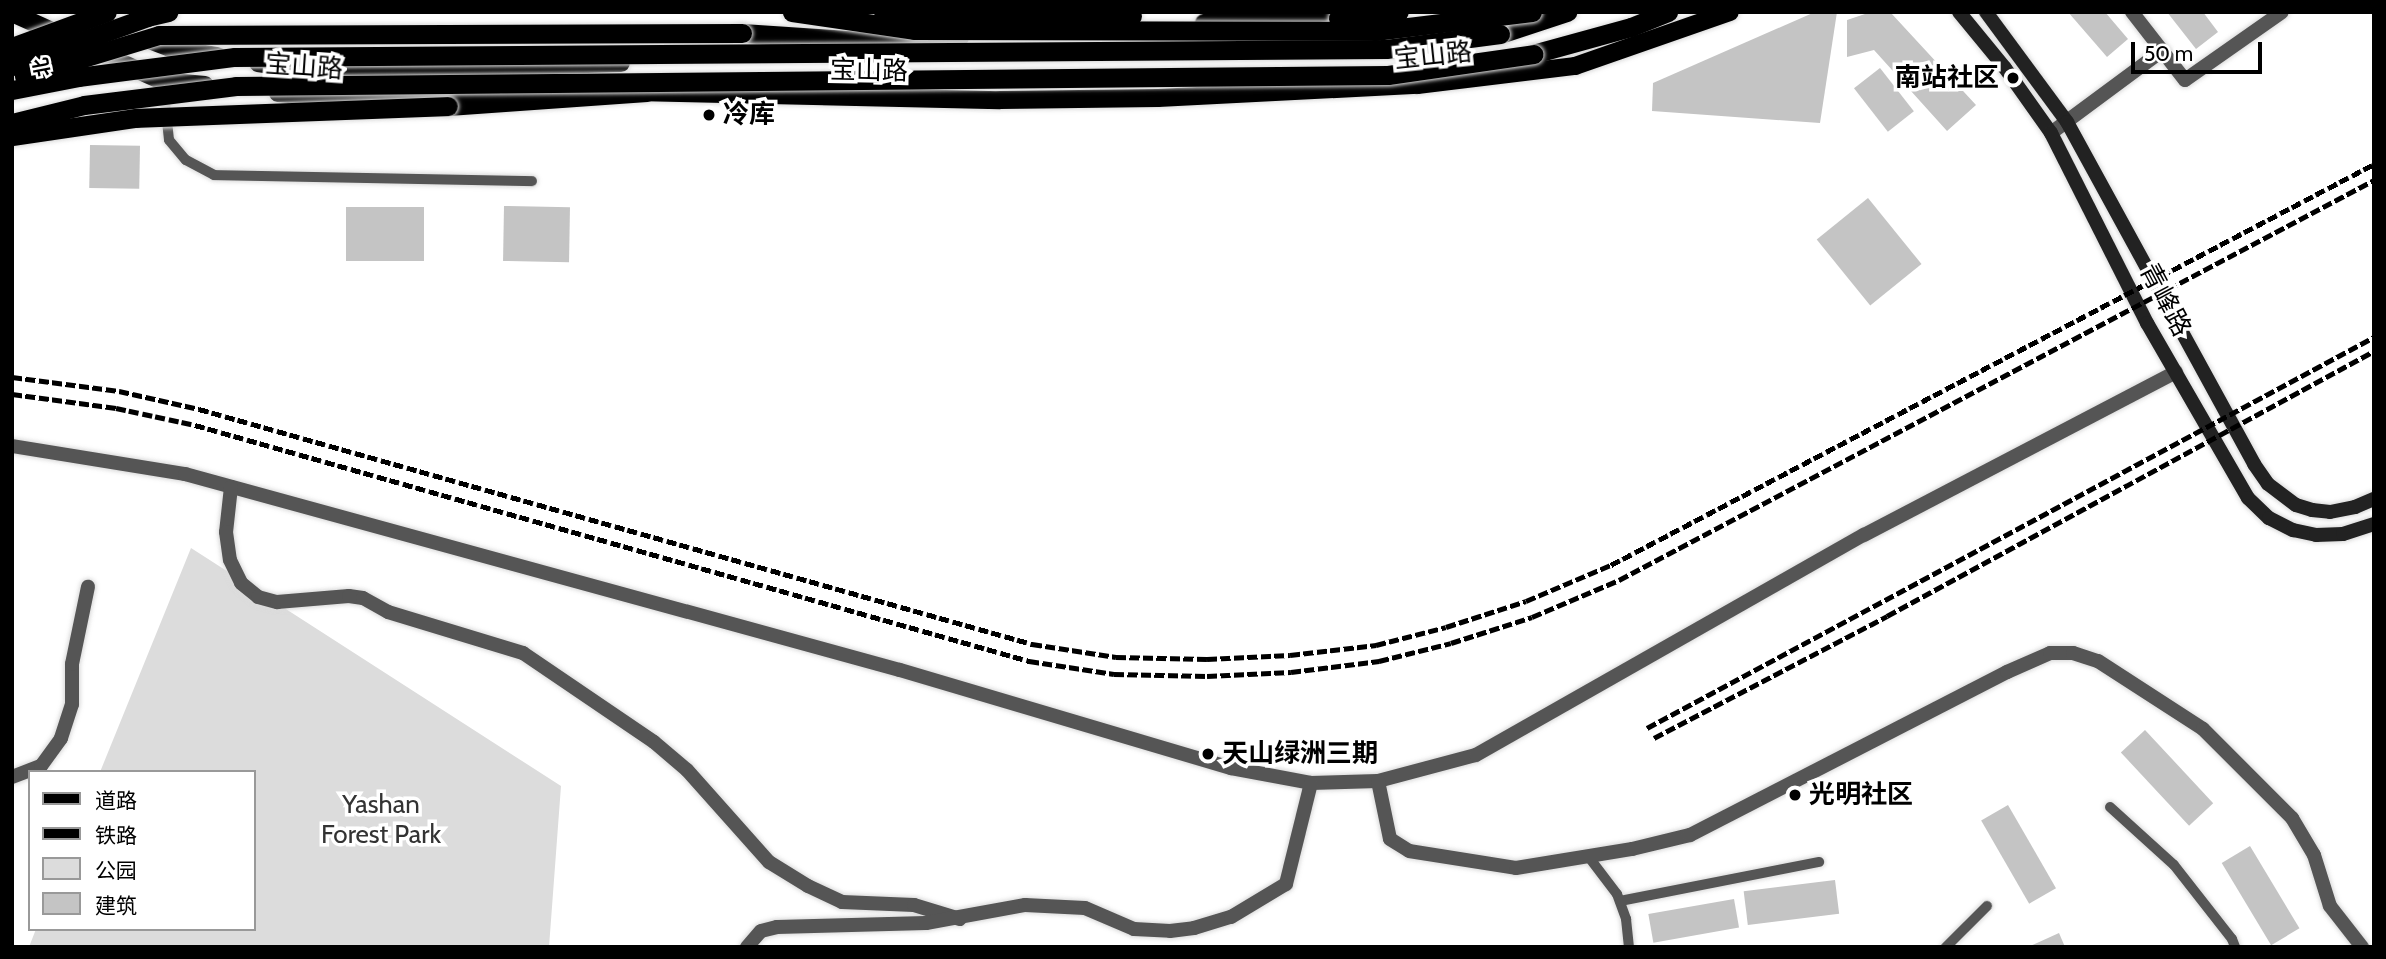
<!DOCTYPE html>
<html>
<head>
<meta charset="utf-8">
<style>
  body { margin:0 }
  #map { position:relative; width:2386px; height:959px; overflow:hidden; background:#fff; font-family:Cabin,"Noto Sans SC",sans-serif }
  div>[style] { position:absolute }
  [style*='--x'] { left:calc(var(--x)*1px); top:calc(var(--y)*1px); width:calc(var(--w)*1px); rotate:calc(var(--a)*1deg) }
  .green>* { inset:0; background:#dcdcdc }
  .building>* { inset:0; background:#c4c4c4; transform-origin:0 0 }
  .roads { filter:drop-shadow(0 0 2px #dbdbdb) drop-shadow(0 0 2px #dbdbdb) }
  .service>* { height:10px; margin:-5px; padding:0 5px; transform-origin:5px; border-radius:5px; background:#555 }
  .minor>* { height:14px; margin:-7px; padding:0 7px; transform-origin:7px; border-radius:7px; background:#555 }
  .secondary>* { height:14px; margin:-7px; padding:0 7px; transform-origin:7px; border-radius:7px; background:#222 }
  .primary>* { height:18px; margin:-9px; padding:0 9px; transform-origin:9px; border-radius:9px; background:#000 }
  .trunk>* { height:19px; margin:-9.5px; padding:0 9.5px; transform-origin:9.5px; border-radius:9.5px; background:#000 }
  .rail>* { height:5px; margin-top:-2.5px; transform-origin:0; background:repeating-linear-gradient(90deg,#000 0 10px,transparent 0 13.5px) }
  .bridges { filter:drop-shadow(0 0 2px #dbdbdb) drop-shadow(0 0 2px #dbdbdb) }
  .trunk-bridge>* { height:19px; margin:-9.5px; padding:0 9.5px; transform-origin:9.5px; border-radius:9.5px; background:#000 }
  .dots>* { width:19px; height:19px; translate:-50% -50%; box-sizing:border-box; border:4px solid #fff; border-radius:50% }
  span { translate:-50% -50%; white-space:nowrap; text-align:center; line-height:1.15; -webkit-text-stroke:7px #fff; paint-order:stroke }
  .street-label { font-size:26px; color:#000 }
  .poi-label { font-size:26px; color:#000; font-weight:700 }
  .right { translate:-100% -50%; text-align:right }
  .left { translate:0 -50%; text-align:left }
  .park-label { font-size:26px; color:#333 }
  .frame { position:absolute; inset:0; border:14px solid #000; pointer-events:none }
  .legend { position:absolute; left:28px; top:770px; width:228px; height:161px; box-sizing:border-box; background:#fff; border:2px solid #999; margin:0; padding:9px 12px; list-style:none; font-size:21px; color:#000 }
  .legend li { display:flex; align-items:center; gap:14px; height:35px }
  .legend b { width:35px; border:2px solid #999 }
  .north { position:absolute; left:28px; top:28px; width:70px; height:70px; -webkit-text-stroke:5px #fff; paint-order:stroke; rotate:259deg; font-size:19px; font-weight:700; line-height:28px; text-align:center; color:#000 }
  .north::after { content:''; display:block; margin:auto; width:24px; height:32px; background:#000; clip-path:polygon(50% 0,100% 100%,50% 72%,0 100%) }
  .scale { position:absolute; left:2131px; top:42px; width:131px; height:32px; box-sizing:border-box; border:4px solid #000; border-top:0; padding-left:9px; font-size:21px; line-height:24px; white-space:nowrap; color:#000; -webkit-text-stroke:5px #fff; paint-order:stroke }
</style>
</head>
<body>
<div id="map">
  <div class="green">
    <div style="clip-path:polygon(191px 548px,561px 786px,549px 947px,29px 947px,36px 929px,254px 929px,254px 772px,100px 772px)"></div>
  </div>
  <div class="building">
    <div style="clip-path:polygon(1815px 12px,1837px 12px,1820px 123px,1652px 111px,1653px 83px)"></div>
    <div style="clip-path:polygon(2068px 12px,2105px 12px,2128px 39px,2107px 57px)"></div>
    <div style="clip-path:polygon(2167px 12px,2203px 12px,2218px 32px,2196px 49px)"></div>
    <div style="clip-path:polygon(1868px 13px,1891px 13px,1976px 105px,1947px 131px,1874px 50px,1847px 57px,1847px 20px)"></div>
    <div style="left:1880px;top:68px;width:55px;height:33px;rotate:52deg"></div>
    <div style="left:90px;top:145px;width:50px;height:43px;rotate:1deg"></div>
    <div style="left:1868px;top:198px;width:85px;height:66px;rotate:51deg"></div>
    <div style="left:504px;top:206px;width:66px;height:55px;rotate:1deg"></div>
    <div style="left:424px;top:207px;width:54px;height:78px;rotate:90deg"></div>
    <div style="left:2145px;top:730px;width:100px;height:33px;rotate:47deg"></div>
    <div style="left:2008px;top:805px;width:96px;height:31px;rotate:60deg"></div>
    <div style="left:2250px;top:846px;width:96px;height:33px;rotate:59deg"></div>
    <div style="left:1835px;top:880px;width:34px;height:92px;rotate:83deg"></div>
    <div style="left:1734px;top:899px;width:29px;height:87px;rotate:80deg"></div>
    <div style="clip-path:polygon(2059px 933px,2065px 947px,2028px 947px)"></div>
  </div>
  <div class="roads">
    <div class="service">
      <div style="--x:164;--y:93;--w:47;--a:83.9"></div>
      <div style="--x:169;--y:140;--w:26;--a:50"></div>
      <div style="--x:186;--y:160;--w:32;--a:28"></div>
      <div style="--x:214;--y:175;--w:318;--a:1.1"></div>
      <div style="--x:2110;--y:807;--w:86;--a:42.2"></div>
      <div style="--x:2174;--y:865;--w:94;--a:51.9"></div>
      <div style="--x:2232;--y:939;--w:9;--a:69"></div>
      <div style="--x:1588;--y:856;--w:48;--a:52.7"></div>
      <div style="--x:1617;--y:894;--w:27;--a:70"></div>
      <div style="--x:1626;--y:919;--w:28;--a:84"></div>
      <div style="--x:1620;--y:901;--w:203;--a:-11.1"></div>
      <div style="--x:1946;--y:947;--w:58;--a:-45"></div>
    </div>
    <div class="minor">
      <div style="--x:2132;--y:12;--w:86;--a:52.1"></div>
      <div style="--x:2185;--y:80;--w:118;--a:-35"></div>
      <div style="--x:2051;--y:133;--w:138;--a:-36.5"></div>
      <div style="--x:12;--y:446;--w:175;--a:9.2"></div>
      <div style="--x:185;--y:474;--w:741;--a:15.33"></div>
      <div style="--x:900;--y:670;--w:345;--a:16.5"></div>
      <div style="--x:1231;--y:768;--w:81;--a:10.6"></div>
      <div style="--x:1311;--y:783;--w:67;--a:-1.7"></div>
      <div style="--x:1378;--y:781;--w:101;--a:-14.9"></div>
      <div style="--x:1476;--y:755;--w:446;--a:-29.6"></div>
      <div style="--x:1864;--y:535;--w:352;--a:-27.6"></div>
      <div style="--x:231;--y:487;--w:45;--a:96.3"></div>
      <div style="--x:226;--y:532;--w:28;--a:82"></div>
      <div style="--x:230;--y:560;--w:25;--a:64"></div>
      <div style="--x:241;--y:583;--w:22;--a:39"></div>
      <div style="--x:258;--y:597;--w:20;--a:15"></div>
      <div style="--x:277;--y:602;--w:72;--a:-4.8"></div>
      <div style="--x:349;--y:596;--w:14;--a:8"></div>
      <div style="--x:363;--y:598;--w:29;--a:29"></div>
      <div style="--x:388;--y:612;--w:141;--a:16.9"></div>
      <div style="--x:523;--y:653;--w:158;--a:34.2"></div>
      <div style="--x:654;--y:742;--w:43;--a:40.3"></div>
      <div style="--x:687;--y:770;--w:123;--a:48.3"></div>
      <div style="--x:769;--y:862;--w:46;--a:31.6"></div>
      <div style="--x:808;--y:886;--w:38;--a:25"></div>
      <div style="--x:842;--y:902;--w:72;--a:2.4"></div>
      <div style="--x:914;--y:905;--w:48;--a:16.9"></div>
      <div style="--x:12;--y:777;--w:31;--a:-21"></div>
      <div style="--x:41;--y:766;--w:34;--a:-54"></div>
      <div style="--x:61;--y:738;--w:36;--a:-72"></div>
      <div style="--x:72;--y:704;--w:40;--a:-90"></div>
      <div style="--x:72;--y:664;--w:79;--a:-78.3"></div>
      <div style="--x:1378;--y:781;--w:59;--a:78.3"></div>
      <div style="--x:1390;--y:839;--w:22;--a:32"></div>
      <div style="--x:1409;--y:851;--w:108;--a:9"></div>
      <div style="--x:1516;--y:868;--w:118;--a:-9.3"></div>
      <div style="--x:1632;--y:849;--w:60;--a:-13.6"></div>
      <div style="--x:1690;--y:835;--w:356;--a:-27.2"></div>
      <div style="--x:2007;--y:672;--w:47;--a:-23.8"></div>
      <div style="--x:2050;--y:653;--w:23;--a:0"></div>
      <div style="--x:2073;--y:653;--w:26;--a:18"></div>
      <div style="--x:2098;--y:661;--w:125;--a:32.9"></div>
      <div style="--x:2203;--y:729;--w:126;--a:45"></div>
      <div style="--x:2292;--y:818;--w:43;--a:59.3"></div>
      <div style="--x:2314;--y:855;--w:53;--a:72.6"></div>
      <div style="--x:2330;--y:906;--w:52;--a:52"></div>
      <div style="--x:747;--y:947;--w:21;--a:-49"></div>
      <div style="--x:761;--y:931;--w:16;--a:-14"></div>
      <div style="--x:777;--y:927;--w:149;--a:-1.5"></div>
      <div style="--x:926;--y:923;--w:101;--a:-10.3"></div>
      <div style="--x:1025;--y:905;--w:60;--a:2.9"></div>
      <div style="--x:1085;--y:908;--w:53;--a:23.2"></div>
      <div style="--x:1134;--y:929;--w:36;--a:3"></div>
      <div style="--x:1170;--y:931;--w:24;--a:-7"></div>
      <div style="--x:1194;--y:928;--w:39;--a:-17"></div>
      <div style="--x:1231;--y:917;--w:64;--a:-31"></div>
      <div style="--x:1286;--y:884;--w:104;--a:-76.1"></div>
    </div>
    <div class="secondary">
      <div style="--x:1959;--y:12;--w:72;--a:50.6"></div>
      <div style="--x:2005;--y:68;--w:80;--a:54.7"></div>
      <div style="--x:2051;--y:133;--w:213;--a:63.2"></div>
      <div style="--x:2147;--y:323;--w:202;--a:60"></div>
      <div style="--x:2248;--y:498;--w:29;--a:44"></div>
      <div style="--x:2269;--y:518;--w:27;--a:27"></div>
      <div style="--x:2293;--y:530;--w:24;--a:12"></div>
      <div style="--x:2316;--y:535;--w:27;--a:-2"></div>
      <div style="--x:2343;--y:534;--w:33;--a:-18"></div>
      <div style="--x:1986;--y:12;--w:137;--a:53.6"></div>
      <div style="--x:2067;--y:122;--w:390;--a:61.3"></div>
      <div style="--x:2254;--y:464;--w:24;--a:55"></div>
      <div style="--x:2268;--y:484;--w:35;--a:37"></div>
      <div style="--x:2296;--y:505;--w:17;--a:17"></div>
      <div style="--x:2312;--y:510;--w:18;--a:6"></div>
      <div style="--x:2330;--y:512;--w:25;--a:-11"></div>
      <div style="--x:2355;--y:507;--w:21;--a:-23"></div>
    </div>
    <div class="primary">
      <div style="--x:12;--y:13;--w:54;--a:24.2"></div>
      <div style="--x:1204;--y:23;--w:126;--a:-5"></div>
      <div style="--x:139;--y:36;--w:33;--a:21"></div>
      <div style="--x:170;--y:48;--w:48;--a:9.7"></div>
      <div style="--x:880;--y:44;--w:80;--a:-4.3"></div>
      <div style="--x:93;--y:50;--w:76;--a:24.2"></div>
      <div style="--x:162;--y:81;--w:43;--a:5.3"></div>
      <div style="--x:258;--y:63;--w:60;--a:8.7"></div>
      <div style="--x:317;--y:72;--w:304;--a:-1.7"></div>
      <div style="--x:635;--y:92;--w:365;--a:1.3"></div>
      <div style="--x:1000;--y:100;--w:158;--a:-0.7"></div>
      <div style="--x:1158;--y:98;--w:260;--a:-2.9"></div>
      <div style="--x:1418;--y:85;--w:158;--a:-6.9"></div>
      <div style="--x:1575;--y:66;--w:164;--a:-19.2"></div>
      <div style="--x:278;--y:93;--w:44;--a:5.2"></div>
      <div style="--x:322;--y:97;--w:169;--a:-0.7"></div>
    </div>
    <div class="trunk">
      <div style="--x:742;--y:33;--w:152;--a:3.8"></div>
      <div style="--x:1500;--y:34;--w:71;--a:-18.2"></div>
      <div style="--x:1533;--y:54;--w:102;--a:-15.4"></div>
      <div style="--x:1631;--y:27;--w:40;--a:-22"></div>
      <div style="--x:448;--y:106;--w:199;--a:-4"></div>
    </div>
  </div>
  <div class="rail">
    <div style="--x:12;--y:377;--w:108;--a:7.5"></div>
    <div style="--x:119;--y:391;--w:82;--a:12.7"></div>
    <div style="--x:199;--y:409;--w:866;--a:15.75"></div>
    <div style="--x:1032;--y:644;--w:85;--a:8.8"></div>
    <div style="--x:1116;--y:657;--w:91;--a:1.3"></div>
    <div style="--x:1207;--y:659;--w:83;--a:-2.8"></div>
    <div style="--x:1290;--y:655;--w:87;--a:-6.6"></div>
    <div style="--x:1376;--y:645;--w:72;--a:-14.4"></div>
    <div style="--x:1446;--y:627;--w:84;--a:-18"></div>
    <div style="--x:1526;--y:601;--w:92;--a:-23"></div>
    <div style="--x:1611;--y:565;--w:862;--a:-27.72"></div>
    <div style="--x:12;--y:394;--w:105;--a:7.7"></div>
    <div style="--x:116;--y:408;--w:81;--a:12.1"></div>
    <div style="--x:195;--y:425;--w:867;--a:15.8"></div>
    <div style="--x:1029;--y:661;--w:86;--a:8.7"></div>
    <div style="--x:1114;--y:674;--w:93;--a:1.2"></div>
    <div style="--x:1207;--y:676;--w:84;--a:-2.7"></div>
    <div style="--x:1291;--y:672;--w:89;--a:-7.1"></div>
    <div style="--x:1379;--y:661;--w:74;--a:-14"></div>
    <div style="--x:1451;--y:643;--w:85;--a:-17.8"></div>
    <div style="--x:1532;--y:617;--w:95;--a:-23"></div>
    <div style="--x:1619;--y:580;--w:854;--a:-27.91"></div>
    <div style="--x:1647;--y:728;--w:825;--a:-28.27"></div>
    <div style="--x:1654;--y:738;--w:263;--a:-27.6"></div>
    <div style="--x:1887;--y:616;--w:554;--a:-28.55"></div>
  </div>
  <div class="bridges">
    <div class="trunk-bridge">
      <div style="--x:792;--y:12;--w:123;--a:8.4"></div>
      <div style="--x:914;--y:30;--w:461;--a:0.1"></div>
      <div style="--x:1375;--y:31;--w:158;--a:-6.9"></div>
      <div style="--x:883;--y:12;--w:249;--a:0.9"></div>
      <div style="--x:1338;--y:18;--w:61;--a:-5.6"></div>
      <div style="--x:12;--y:47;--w:101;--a:-20.2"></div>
      <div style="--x:12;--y:66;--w:144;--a:-19.9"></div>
      <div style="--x:147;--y:17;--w:22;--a:-13"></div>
      <div style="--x:24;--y:76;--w:141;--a:-16.9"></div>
      <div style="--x:159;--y:35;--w:583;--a:-0.2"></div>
      <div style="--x:12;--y:90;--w:67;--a:-11.1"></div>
      <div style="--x:78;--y:77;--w:158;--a:-7.3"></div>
      <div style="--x:235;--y:57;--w:1151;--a:-0.4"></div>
      <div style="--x:1386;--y:49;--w:115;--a:-7.5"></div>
      <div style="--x:12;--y:123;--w:74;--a:-14"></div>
      <div style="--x:84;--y:105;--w:153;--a:-7.1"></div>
      <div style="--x:236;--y:86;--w:1152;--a:-0.55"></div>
      <div style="--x:1388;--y:75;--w:147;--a:-8.2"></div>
      <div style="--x:12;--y:136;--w:125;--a:-8.3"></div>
      <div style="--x:136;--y:118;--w:312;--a:-2.2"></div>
    </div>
  </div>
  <div class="dots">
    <div style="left:2013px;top:78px;background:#000"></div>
    <div style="left:709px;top:115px;background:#000"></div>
    <div style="left:1208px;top:754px;background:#000"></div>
    <div style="left:1795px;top:795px;background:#000"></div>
  </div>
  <div class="street-label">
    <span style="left:1433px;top:56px;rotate:-6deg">宝山路</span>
    <span style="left:304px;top:67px;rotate:4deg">宝山路</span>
    <span style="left:869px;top:71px;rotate:1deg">宝山路</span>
    <span style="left:2165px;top:300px;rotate:62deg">青峰路</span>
  </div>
  <div class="poi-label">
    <span class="right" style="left:1999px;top:78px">南站社区</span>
    <span class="left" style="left:723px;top:115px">冷库</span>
    <span class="left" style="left:1222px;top:754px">天山绿洲三期</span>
    <span class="left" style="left:1809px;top:795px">光明社区</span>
  </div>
  <div class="park-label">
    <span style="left:381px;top:820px">Yashan<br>Forest Park</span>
  </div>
  <div class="frame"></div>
  <ul class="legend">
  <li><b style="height:9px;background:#000"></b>道路</li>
  <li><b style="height:9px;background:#000"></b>铁路</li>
  <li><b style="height:19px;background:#dcdcdc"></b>公园</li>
  <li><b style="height:19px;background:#c4c4c4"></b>建筑</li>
  </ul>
  <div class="north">北</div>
  <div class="scale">50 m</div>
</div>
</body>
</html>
